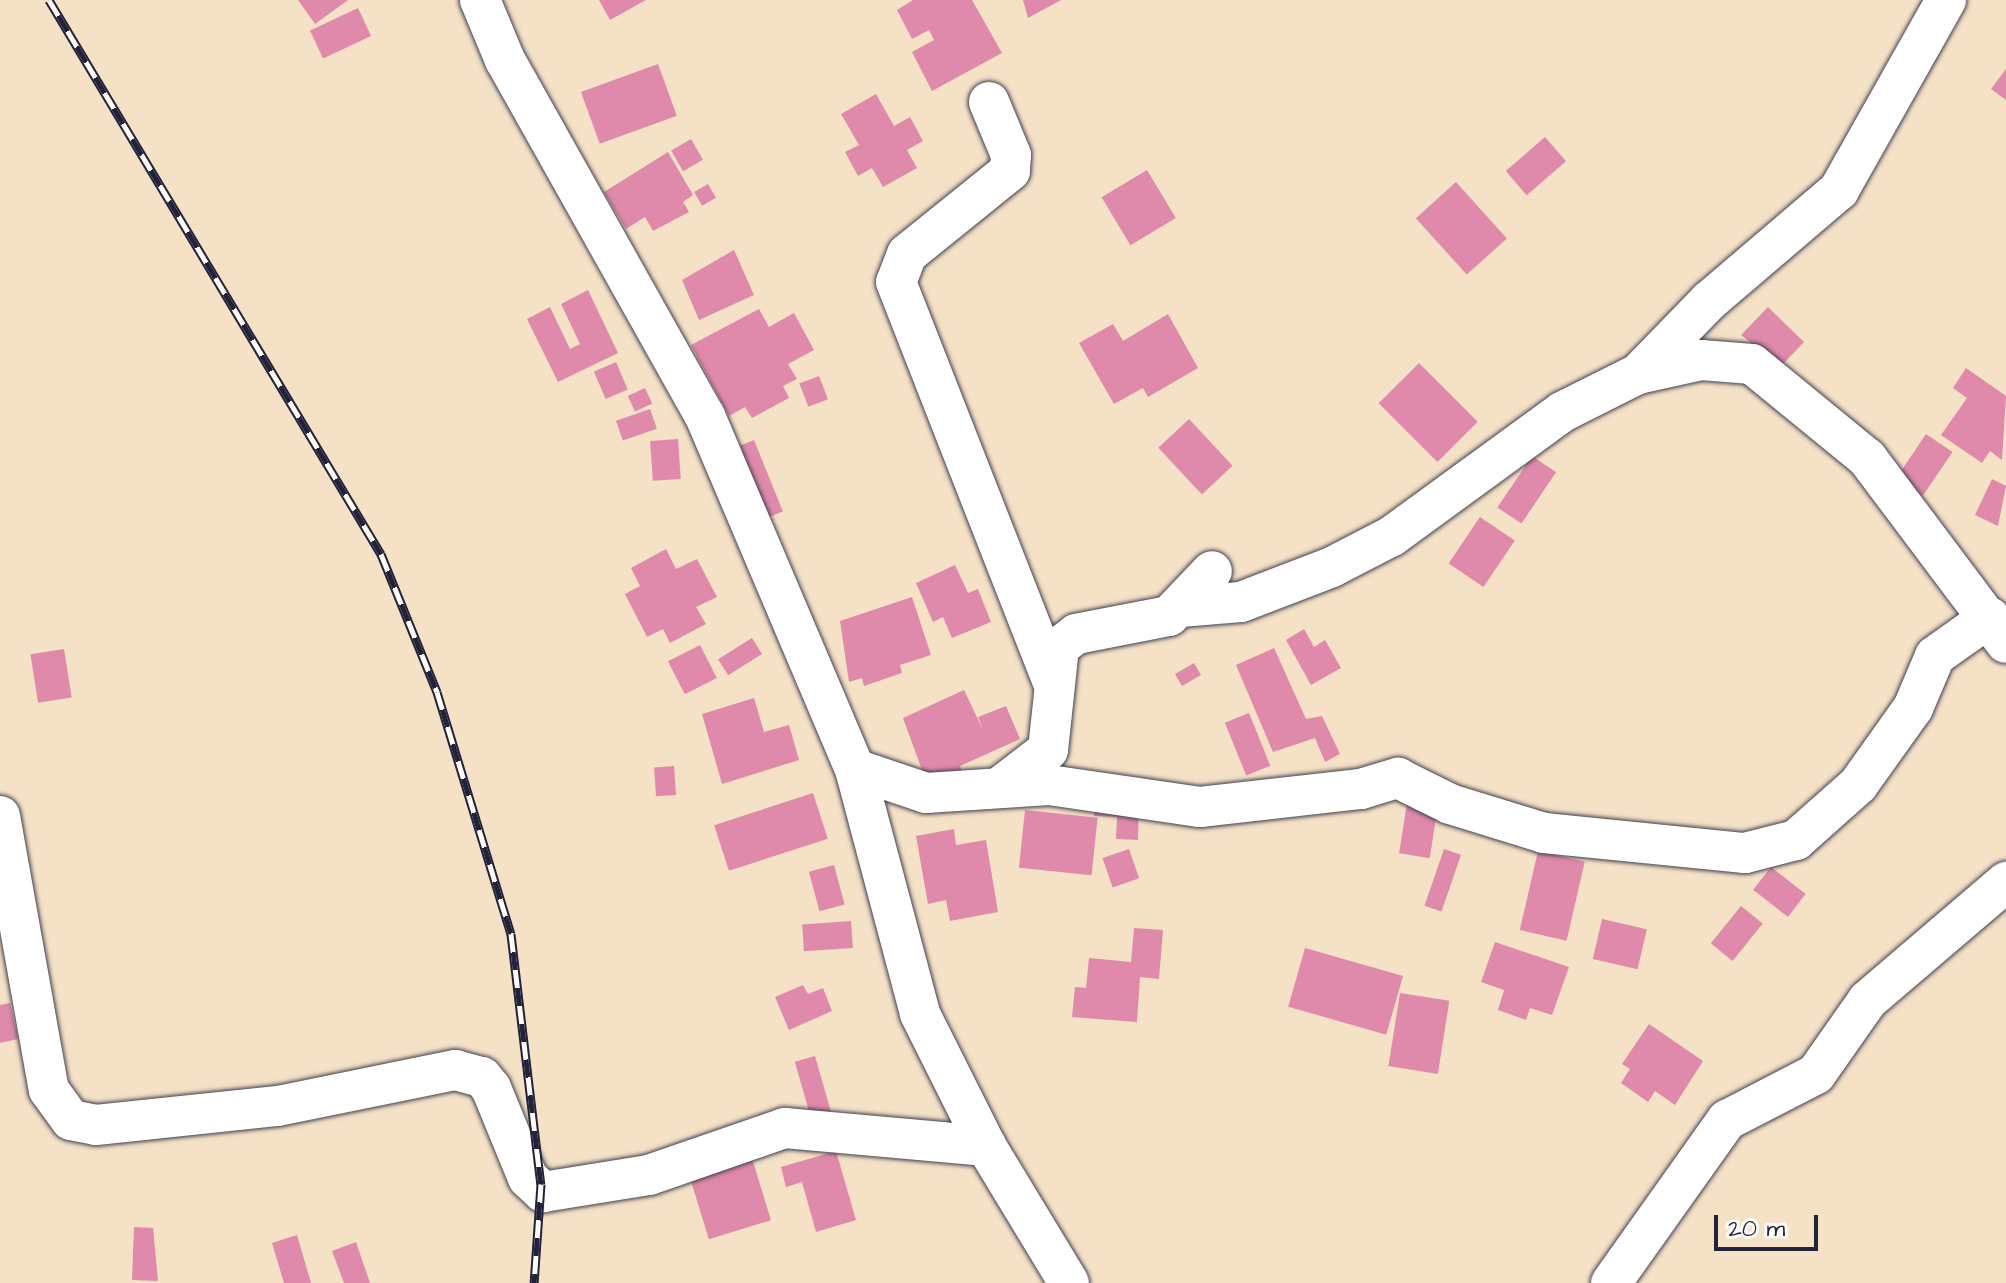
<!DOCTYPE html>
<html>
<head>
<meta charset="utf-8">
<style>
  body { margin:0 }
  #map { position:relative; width:2006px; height:1283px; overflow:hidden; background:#f4e1c6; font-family:"Architects Daughter",sans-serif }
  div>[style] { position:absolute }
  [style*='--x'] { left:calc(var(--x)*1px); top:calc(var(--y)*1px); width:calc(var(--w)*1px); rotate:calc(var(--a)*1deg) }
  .building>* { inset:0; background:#df8aaa; transform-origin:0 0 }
  .roads { filter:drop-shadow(0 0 2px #423f50) drop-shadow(0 0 2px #423f50) }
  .minor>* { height:40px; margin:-20px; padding:0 20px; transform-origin:20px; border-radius:20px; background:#fff }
  .rail>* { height:9px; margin-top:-4.5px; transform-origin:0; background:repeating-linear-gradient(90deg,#fdfcf7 0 18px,#22223b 0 36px); box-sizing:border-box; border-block:2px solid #22223b }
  span { translate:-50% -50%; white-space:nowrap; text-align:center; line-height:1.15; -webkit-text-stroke:6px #fdfcf7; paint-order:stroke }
  .scale { position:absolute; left:1714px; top:1215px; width:104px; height:36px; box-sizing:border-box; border:4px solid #22223b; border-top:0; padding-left:10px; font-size:24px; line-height:28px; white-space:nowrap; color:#22223b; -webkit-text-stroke:6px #fdfcf7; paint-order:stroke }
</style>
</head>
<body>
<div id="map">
  <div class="building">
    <div style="clip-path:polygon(298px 0,348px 0,315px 24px)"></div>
    <div style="clip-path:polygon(599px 0,646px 0,610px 20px)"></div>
    <div style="clip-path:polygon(913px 0,972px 0,1002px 53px,932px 91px,912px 52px,934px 40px,929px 30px,912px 39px,897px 10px)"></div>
    <div style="clip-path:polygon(1023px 0,1061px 0,1028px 18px)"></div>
    <div style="left:358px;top:8px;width:31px;height:53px;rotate:65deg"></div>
    <div style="left:658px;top:64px;width:55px;height:82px;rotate:70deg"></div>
    <div style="clip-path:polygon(2006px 69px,2006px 100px,1991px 89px)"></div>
    <div style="clip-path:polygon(876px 94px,894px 126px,910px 117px,923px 141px,907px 150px,917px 168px,883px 187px,872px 168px,858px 176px,845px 152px,859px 145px,841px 114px)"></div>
    <div style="left:1545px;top:137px;width:32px;height:52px;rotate:49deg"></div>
    <div style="left:691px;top:139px;width:24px;height:23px;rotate:60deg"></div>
    <div style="clip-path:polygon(668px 152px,693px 195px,683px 202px,689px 212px,653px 231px,645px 217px,626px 229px,604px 192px)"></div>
    <div style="left:1147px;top:170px;width:56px;height:53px;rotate:59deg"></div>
    <div style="left:1456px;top:182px;width:76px;height:54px;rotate:48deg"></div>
    <div style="left:708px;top:184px;width:16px;height:16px;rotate:60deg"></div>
    <div style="clip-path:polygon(734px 250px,754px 295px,699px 320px,682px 280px)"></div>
    <div style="clip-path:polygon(588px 290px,618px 353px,558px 382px,527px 319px,550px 307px,570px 349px,580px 344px,561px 304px)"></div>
    <div style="clip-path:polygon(1768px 307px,1804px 342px,1781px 366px,1741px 335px)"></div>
    <div style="clip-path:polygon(759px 309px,769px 327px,794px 313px,814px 350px,788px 364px,797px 379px,783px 386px,789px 398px,752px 418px,745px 407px,729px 416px,691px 345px)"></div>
    <div style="clip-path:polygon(1168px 314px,1198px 368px,1148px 397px,1143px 388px,1114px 404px,1079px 343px,1113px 324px,1123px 341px)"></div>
    <div style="left:616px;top:362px;width:30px;height:24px;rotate:67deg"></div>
    <div style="left:1419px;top:363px;width:83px;height:57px;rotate:45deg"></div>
    <div style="clip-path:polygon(1966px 368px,2006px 396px,2002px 460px,1990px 451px,1982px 463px,1941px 435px,1967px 398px,1953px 388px)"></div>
    <div style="left:819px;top:376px;width:25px;height:21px;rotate:69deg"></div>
    <div style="left:645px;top:388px;width:17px;height:19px;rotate:65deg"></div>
    <div style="left:650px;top:409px;width:21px;height:36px;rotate:71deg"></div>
    <div style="left:1189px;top:419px;width:64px;height:42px;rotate:47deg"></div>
    <div style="left:1926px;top:434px;width:32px;height:53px;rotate:34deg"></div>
    <div style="left:678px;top:439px;width:40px;height:28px;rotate:86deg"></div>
    <div style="left:754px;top:440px;width:77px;height:21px;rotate:68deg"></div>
    <div style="left:1532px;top:456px;width:29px;height:62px;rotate:34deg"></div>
    <div style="clip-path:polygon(1992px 479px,2006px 486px,1998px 526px,1975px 515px)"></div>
    <div style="left:1480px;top:517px;width:42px;height:56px;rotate:34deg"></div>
    <div style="clip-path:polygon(666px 549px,676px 569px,697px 559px,717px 597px,696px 607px,706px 624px,670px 643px,663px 629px,647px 637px,625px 594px,640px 586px,631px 568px)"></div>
    <div style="clip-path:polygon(955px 565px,968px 593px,978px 589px,991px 622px,952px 638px,943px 617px,933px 622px,916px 583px)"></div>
    <div style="clip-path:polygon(912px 597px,931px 655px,900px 665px,902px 673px,864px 686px,862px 678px,849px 682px,840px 621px)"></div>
    <div style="clip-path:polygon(1304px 629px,1314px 647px,1325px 640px,1341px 668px,1311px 685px,1286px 640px)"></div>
    <div style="left:752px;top:638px;width:19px;height:40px;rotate:58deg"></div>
    <div style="left:700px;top:645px;width:37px;height:36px;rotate:63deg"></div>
    <div style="clip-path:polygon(1274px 648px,1306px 719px,1322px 716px,1340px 754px,1325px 762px,1315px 738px,1273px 752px,1236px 665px)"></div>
    <div style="left:64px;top:649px;width:49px;height:34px;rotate:81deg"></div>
    <div style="left:1194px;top:663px;width:14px;height:22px;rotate:60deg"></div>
    <div style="clip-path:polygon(964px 690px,983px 730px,978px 717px,1006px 706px,1020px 739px,960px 766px,966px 781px,926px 781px,903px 718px)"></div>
    <div style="clip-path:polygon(754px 698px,764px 732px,789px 725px,799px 760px,722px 784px,702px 714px)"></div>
    <div style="left:1249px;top:713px;width:57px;height:26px;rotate:68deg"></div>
    <div style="left:674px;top:766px;width:29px;height:20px;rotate:86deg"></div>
    <div style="left:813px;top:793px;width:48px;height:104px;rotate:72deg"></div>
    <div style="left:1408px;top:797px;width:31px;height:57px;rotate:9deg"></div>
    <div style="clip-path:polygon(1095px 802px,1139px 804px,1138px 840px,1116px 839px,1117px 817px,1094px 816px)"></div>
    <div style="left:1025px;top:810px;width:73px;height:58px;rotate:6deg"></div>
    <div style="clip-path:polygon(954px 829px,956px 845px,986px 840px,998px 912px,950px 921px,946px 900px,928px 904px,916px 836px)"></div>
    <div style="left:1129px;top:849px;width:31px;height:28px;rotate:71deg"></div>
    <div style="left:1444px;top:849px;width:18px;height:60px;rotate:19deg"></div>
    <div style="left:1538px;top:851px;width:48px;height:81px;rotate:13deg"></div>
    <div style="left:834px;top:865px;width:41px;height:26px;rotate:75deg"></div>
    <div style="left:1771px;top:867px;width:44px;height:29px;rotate:38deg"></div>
    <div style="left:1741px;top:906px;width:28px;height:48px;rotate:39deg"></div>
    <div style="left:1602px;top:919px;width:46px;height:41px;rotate:13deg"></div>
    <div style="left:851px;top:921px;width:27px;height:49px;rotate:86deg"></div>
    <div style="clip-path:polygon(1134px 928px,1163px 930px,1159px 979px,1140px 977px,1137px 1022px,1072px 1017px,1075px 987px,1086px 988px,1089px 958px,1131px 962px)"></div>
    <div style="clip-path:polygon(1495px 942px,1569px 967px,1552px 1015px,1530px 1008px,1526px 1020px,1498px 1010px,1504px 990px,1481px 982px)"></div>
    <div style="left:1305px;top:948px;width:102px;height:61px;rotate:16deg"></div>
    <div style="clip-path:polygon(803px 985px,808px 994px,823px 988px,832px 1011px,789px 1030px,775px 997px)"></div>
    <div style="left:1400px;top:993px;width:50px;height:74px;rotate:9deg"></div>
    <div style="clip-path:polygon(10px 1003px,18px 1039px,0 1043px,0 1005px)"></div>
    <div style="clip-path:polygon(1649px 1024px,1703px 1061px,1675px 1105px,1655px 1091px,1648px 1102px,1621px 1083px,1630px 1069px,1622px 1064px)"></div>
    <div style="left:815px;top:1056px;width:60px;height:21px;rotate:74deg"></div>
    <div style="clip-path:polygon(836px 1151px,856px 1220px,816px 1232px,802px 1182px,786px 1187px,781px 1167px)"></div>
    <div style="left:752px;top:1158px;width:65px;height:65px;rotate:73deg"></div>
    <div style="clip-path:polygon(134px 1227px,153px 1228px,158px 1281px,132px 1280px)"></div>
    <div style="clip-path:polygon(297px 1235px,311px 1283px,284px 1283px,272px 1243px)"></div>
    <div style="clip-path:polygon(356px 1242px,370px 1283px,344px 1283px,332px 1251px)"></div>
  </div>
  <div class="roads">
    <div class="minor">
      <div style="--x:480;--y:0;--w:65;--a:67.4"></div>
      <div style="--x:505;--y:60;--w:408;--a:60.7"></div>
      <div style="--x:705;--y:416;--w:384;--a:67"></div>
      <div style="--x:855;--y:769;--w:253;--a:75.1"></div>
      <div style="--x:920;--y:1014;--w:148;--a:63.4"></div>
      <div style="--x:986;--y:1146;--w:160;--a:58.8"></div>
      <div style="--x:989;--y:102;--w:57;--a:67.5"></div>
      <div style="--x:1011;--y:155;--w:16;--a:94"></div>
      <div style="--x:1010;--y:171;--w:132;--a:141.1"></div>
      <div style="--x:907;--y:254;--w:30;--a:111"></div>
      <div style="--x:896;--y:282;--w:428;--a:68.6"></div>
      <div style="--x:1638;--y:374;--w:102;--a:-45.8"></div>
      <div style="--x:1709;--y:301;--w:171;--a:-40.5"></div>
      <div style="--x:1839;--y:190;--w:218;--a:-60.6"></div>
      <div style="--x:1180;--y:607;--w:61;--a:-4.7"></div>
      <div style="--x:1241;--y:602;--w:97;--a:-21"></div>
      <div style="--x:1332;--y:567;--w:68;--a:-27.3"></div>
      <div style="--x:1392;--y:536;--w:210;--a:-36.1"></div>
      <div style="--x:1562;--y:412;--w:85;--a:-26.6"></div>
      <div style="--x:1638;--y:374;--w:65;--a:-12.5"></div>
      <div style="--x:1701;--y:360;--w:51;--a:4.5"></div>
      <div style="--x:1752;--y:364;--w:149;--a:39.3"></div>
      <div style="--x:1867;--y:458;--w:231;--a:53.1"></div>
      <div style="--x:855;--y:769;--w:75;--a:18.7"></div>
      <div style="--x:926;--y:793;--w:123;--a:-3.7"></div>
      <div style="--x:1049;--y:785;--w:153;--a:8.3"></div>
      <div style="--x:1200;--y:807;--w:162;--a:-6.4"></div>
      <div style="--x:1361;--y:789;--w:39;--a:-17"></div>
      <div style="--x:1398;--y:778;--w:58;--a:26.6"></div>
      <div style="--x:1450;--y:804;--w:98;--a:17.1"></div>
      <div style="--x:1544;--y:833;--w:202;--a:5.7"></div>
      <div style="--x:1745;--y:853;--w:53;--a:-14.3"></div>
      <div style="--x:1796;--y:840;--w:83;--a:-41.6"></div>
      <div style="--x:1858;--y:785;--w:95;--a:-54.5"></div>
      <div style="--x:1913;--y:708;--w:56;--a:-67.1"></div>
      <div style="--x:1935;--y:656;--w:67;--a:-35.3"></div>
      <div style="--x:1001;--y:786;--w:59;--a:-37.5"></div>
      <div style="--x:1048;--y:750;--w:104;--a:-83.9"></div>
      <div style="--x:1059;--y:647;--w:21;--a:-37"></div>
      <div style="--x:1076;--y:634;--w:95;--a:-11"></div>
      <div style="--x:1169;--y:616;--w:62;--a:-46.3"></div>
      <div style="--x:0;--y:816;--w:278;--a:79.9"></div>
      <div style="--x:49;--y:1090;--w:37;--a:54"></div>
      <div style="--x:71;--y:1120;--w:25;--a:11"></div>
      <div style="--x:96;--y:1125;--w:183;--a:-6"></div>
      <div style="--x:278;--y:1106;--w:181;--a:-11.5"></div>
      <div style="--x:455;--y:1070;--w:28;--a:15"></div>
      <div style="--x:482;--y:1077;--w:14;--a:51"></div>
      <div style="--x:491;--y:1088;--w:97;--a:67.7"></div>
      <div style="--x:528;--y:1178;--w:21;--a:43"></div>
      <div style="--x:543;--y:1192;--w:107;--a:-9.1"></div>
      <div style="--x:649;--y:1175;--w:144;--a:-19.1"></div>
      <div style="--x:785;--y:1128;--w:202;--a:5.1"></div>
      <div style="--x:1611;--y:1283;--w:200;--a:-54.6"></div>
      <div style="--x:1727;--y:1120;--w:100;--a:-27.3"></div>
      <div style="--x:1816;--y:1074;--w:90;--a:-54.9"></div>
      <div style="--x:1868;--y:1000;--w:182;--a:-40.5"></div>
    </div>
  </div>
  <div class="rail">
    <div style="--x:49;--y:0;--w:646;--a:59.07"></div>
    <div style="--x:381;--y:554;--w:149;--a:67.9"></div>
    <div style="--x:437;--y:692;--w:253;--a:73"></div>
    <div style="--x:511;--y:934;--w:252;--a:83.2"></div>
    <div style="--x:541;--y:1184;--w:99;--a:94"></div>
  </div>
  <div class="scale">20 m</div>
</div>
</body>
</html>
